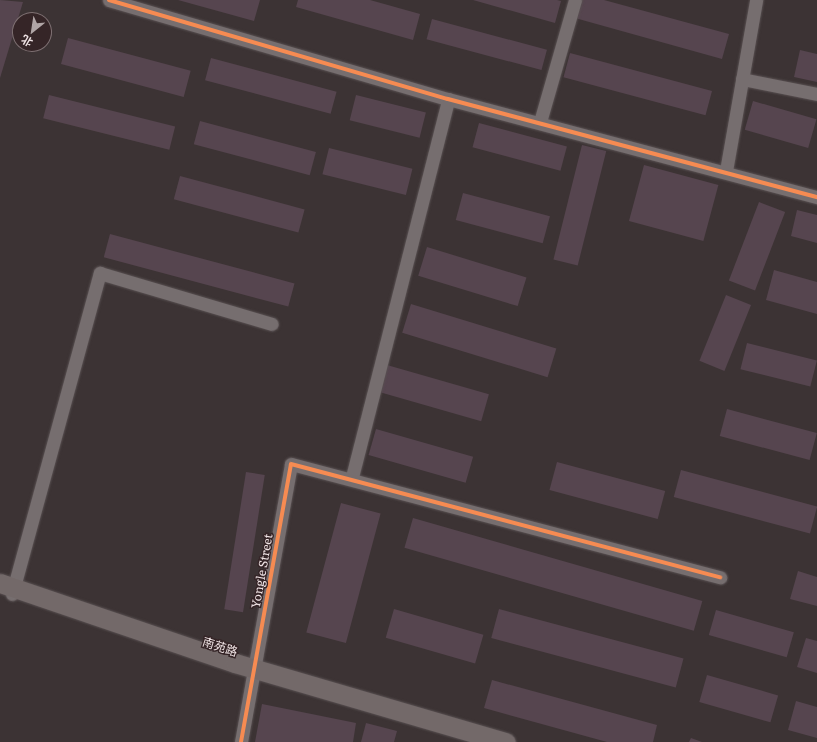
<!DOCTYPE html>
<html>
<head>
<meta charset="utf-8">
<style>
  body { margin:0 }
  #map { position:relative; width:817px; height:742px; overflow:hidden; background:#3c3334; font-family:Literata,"Noto Sans SC",serif }
  div>[style] { position:absolute }
  [style*='--x'] { left:calc(var(--x)*1px); top:calc(var(--y)*1px); width:calc(var(--w)*1px); rotate:calc(var(--a)*1deg) }
  .building>* { inset:0; background:#56454f; transform-origin:0 0 }
  .roads { filter:drop-shadow(0 0 1px #585051) drop-shadow(0 0 1px #585051) }
  .street>* { height:13px; margin:-6.5px; padding:0 6.5px; transform-origin:6.5px; border-radius:6.5px; background:#766e6f }
  .secondary>* { height:19px; margin:-9.5px; padding:0 9.5px; transform-origin:9.5px; border-radius:9.5px; background:#736969 }
  .cycleway>* { height:4px; margin:-2px; padding:0 2px; transform-origin:2px; border-radius:2px; background:#f68b52 }
  span { translate:-50% -50%; white-space:nowrap; text-align:center; line-height:1.15; -webkit-text-stroke:3px #352527; paint-order:stroke }
  .street-label { font-size:12px; color:#efe3e4 }
  .north { position:absolute; left:12px; top:12px; width:40px; height:40px; box-sizing:border-box; background:#352527; border:1px solid #7f7173; border-radius:50%; rotate:210deg; font-size:11px; font-weight:700; line-height:16px; text-align:center; color:#efe3e4 }
  .north::after { content:''; display:block; margin:auto; width:14px; height:18px; background:#b0a5a6; clip-path:polygon(50% 0,100% 100%,50% 72%,0 100%) }
</style>
</head>
<body>
<div id="map">
  <div class="building">
    <div style="clip-path:polygon(0 0,23px 2px,0 78px)"></div>
    <div style="clip-path:polygon(178px 0,260px 0,254px 21px)"></div>
    <div style="clip-path:polygon(298px 0,370px 0,420px 14px,413px 40px,296px 7px)"></div>
    <div style="clip-path:polygon(473px 0,557px 0,561px 1px,555px 23px)"></div>
    <div style="clip-path:polygon(580px 0,604px 0,729px 34px,722px 59px,575px 18px)"></div>
    <div style="left:432px;top:19px;width:119px;height:21px;rotate:15deg"></div>
    <div style="left:68px;top:38px;width:127px;height:27px;rotate:15deg"></div>
    <div style="clip-path:polygon(800px 50px,817px 54px,817px 82px,794px 77px)"></div>
    <div style="left:570px;top:53px;width:147px;height:25px;rotate:15deg"></div>
    <div style="left:211px;top:58px;width:130px;height:23px;rotate:15deg"></div>
    <div style="left:49px;top:95px;width:130px;height:24px;rotate:14deg"></div>
    <div style="left:356px;top:95px;width:72px;height:26px;rotate:14deg"></div>
    <div style="left:753px;top:101px;width:66px;height:30px;rotate:16deg"></div>
    <div style="left:200px;top:121px;width:120px;height:24px;rotate:15deg"></div>
    <div style="left:479px;top:123px;width:91px;height:25px;rotate:15deg"></div>
    <div style="left:582px;top:145px;width:25px;height:118px;rotate:14deg"></div>
    <div style="left:329px;top:148px;width:86px;height:27px;rotate:14deg"></div>
    <div style="left:644px;top:165px;width:77px;height:58px;rotate:15deg"></div>
    <div style="left:180px;top:176px;width:129px;height:24px;rotate:15deg"></div>
    <div style="left:463px;top:193px;width:90px;height:28px;rotate:15deg"></div>
    <div style="left:759px;top:202px;width:28px;height:84px;rotate:21deg"></div>
    <div style="clip-path:polygon(797px 210px,817px 215px,817px 243px,791px 236px)"></div>
    <div style="left:110px;top:234px;width:191px;height:24px;rotate:15deg"></div>
    <div style="left:427px;top:247px;width:104px;height:30px;rotate:17deg"></div>
    <div style="clip-path:polygon(774px 270px,817px 282px,817px 314px,766px 300px)"></div>
    <div style="left:726px;top:295px;width:27px;height:71px;rotate:22deg"></div>
    <div style="left:411px;top:304px;width:152px;height:30px;rotate:17deg"></div>
    <div style="left:747px;top:343px;width:72px;height:27px;rotate:14deg"></div>
    <div style="left:387px;top:365px;width:106px;height:28px;rotate:16deg"></div>
    <div style="left:727px;top:409px;width:93px;height:28px;rotate:15deg"></div>
    <div style="left:376px;top:429px;width:101px;height:27px;rotate:16deg"></div>
    <div style="left:557px;top:462px;width:112px;height:29px;rotate:15deg"></div>
    <div style="left:681px;top:470px;width:141px;height:28px;rotate:15deg"></div>
    <div style="left:246px;top:472px;width:19px;height:139px;rotate:9deg"></div>
    <div style="left:341px;top:503px;width:41px;height:134px;rotate:15deg"></div>
    <div style="left:413px;top:518px;width:301px;height:31px;rotate:16deg"></div>
    <div style="clip-path:polygon(798px 571px,817px 577px,817px 606px,790px 599px)"></div>
    <div style="left:394px;top:609px;width:93px;height:30px;rotate:16deg"></div>
    <div style="left:499px;top:609px;width:191px;height:30px;rotate:15deg"></div>
    <div style="left:716px;top:610px;width:81px;height:26px;rotate:16deg"></div>
    <div style="clip-path:polygon(806px 638px,817px 641px,817px 673px,797px 667px)"></div>
    <div style="left:707px;top:675px;width:74px;height:28px;rotate:16deg"></div>
    <div style="clip-path:polygon(492px 680px,657px 725px,653px 742px,607px 742px,484px 708px)"></div>
    <div style="clip-path:polygon(796px 701px,817px 707px,817px 738px,788px 730px)"></div>
    <div style="clip-path:polygon(262px 704px,356px 723px,353px 742px,255px 742px)"></div>
    <div style="clip-path:polygon(366px 723px,397px 731px,394px 742px,361px 742px)"></div>
    <div style="clip-path:polygon(691px 738px,702px 742px,689px 742px)"></div>
  </div>
  <div class="roads">
    <div class="street">
      <div style="--x:109;--y:0;--w:353;--a:16.3"></div>
      <div style="--x:448;--y:99;--w:382;--a:14.9"></div>
      <div style="--x:742;--y:79;--w:76;--a:11.3"></div>
      <div style="--x:540;--y:122;--w:127;--a:-74"></div>
      <div style="--x:726;--y:171;--w:174;--a:-80"></div>
      <div style="--x:352;--y:477;--w:390;--a:-75.7"></div>
      <div style="--x:12;--y:594;--w:333;--a:-74.7"></div>
      <div style="--x:100;--y:273;--w:179;--a:16.5"></div>
      <div style="--x:241;--y:742;--w:282;--a:-79.8"></div>
      <div style="--x:291;--y:464;--w:444;--a:14.8"></div>
    </div>
    <div class="secondary">
      <div style="--x:0;--y:583;--w:248;--a:18.8"></div>
      <div style="--x:235;--y:663;--w:282;--a:16.3"></div>
    </div>
  </div>
  <div class="cycleway">
    <div style="--x:109;--y:0;--w:353;--a:16.3"></div>
    <div style="--x:448;--y:99;--w:382;--a:14.9"></div>
    <div style="--x:241;--y:742;--w:282;--a:-79.8"></div>
    <div style="--x:291;--y:464;--w:444;--a:14.8"></div>
  </div>
  <div class="street-label">
    <span style="left:262px;top:571px;rotate:-80deg">Yongle Street</span>
    <span style="left:220px;top:647px;rotate:18deg">南苑路</span>
  </div>
  <div class="north">北</div>
</div>
</body>
</html>
